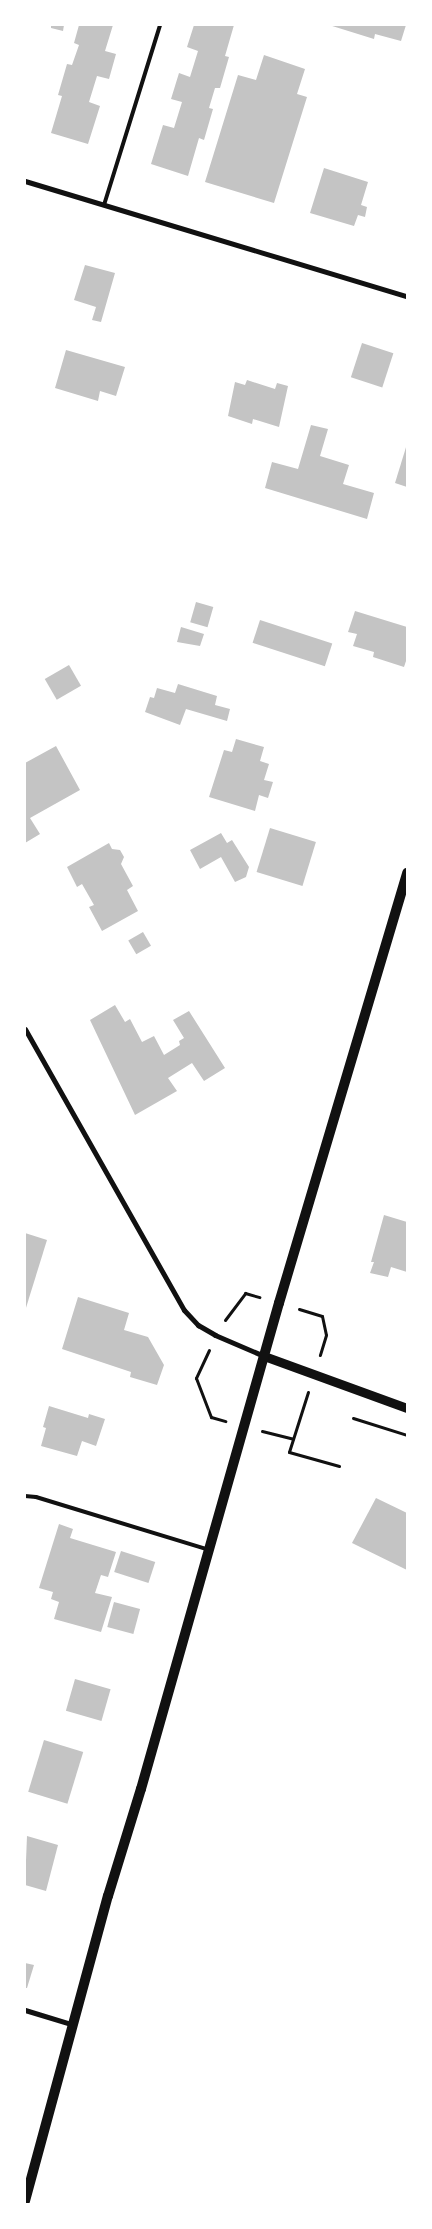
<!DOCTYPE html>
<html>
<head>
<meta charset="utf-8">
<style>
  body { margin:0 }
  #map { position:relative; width:432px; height:2229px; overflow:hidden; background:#fff; font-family:"Nunito Sans",sans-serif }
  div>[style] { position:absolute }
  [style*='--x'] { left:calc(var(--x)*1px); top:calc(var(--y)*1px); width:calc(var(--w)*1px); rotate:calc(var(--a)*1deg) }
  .building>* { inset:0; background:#c4c4c4; transform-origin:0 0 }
  .path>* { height:3px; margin:-1.5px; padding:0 1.5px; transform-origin:1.5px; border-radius:1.5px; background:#111 }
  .service>* { height:4px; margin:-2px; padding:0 2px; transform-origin:2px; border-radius:2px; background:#111 }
  .minor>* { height:5px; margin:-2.5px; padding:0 2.5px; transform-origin:2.5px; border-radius:2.5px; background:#111 }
  .tertiary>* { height:9px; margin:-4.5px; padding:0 4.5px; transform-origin:4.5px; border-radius:4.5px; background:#111 }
  .secondary>* { height:10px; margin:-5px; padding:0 5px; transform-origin:5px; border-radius:5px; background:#111 }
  span { translate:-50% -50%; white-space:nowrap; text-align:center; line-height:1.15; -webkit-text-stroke:4px #fff; paint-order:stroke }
  .frame { position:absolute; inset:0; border:26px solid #fff; pointer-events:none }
</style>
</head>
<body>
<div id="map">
  <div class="building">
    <div style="clip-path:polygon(51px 25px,64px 25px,63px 31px,51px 28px)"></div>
    <div style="clip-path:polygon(79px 25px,113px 25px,105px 51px,116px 54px,109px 79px,97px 76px,89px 102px,100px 106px,88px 144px,51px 133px,62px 96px,58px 95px,67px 64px,72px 65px,79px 45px,74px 43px)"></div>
    <div style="clip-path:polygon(194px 25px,234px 25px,225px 56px,229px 57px,220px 88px,215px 88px,209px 108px,213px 109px,204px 140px,199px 138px,188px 176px,151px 164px,163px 125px,174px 128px,182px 102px,171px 99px,179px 73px,190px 77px,198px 51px,187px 47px)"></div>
    <div style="clip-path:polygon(329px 25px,406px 25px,401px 41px,375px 34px,374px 39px)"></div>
    <div style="clip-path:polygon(264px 55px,305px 69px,297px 94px,307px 97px,274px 203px,205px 182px,238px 75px,256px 80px)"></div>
    <div style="clip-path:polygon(324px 168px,368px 182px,361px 205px,367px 207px,365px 217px,358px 215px,354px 226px,310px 213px)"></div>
    <div style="clip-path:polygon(85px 265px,115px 273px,101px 322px,92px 320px,96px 307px,74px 300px)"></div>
    <div style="left:362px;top:343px;width:33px;height:36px;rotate:18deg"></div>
    <div style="clip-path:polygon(66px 350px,125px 367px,116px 396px,100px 391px,98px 401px,55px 388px)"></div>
    <div style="clip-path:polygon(247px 380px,275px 389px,277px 383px,288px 386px,279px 427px,253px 419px,252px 424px,228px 416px,235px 382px,245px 385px)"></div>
    <div style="clip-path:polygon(311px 425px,328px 429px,320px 456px,349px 465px,343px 484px,374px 493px,367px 519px,265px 488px,272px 462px,298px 469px)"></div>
    <div style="clip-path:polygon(407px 444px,407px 487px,395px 483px)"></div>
    <div style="left:196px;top:602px;width:18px;height:21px;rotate:16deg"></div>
    <div style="clip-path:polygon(355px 611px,407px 627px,407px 658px,404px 667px,373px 657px,374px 652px,353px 646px,357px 634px,348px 632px)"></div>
    <div style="left:260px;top:620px;width:76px;height:24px;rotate:18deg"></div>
    <div style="clip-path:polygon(181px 627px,204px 634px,200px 646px,177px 642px)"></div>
    <div style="left:69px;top:665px;width:24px;height:28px;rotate:60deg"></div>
    <div style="clip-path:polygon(178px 684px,217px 696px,215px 705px,230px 709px,227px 721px,186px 709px,180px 725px,145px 712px,150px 697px,154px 698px,157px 688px,175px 693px)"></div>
    <div style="clip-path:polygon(236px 739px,264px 747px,260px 761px,269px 764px,264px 780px,273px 782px,268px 798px,259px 795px,255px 811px,209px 797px,224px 750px,232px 752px)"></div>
    <div style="clip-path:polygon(56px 746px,80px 790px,30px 818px,40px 834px,25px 843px,25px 763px)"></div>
    <div style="left:270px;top:828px;width:48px;height:46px;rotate:17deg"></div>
    <div style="clip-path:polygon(221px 833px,227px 843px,232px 840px,249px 867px,246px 877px,235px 882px,221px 857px,200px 869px,190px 850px)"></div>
    <div style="clip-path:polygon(109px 843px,112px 849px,120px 850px,124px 857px,121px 864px,133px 886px,127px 890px,138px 911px,102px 931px,89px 907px,94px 905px,82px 884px,77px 887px,67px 867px)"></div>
    <div style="left:143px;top:932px;width:16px;height:17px;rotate:60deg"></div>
    <div style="clip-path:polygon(115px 1005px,125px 1022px,130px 1019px,142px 1042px,154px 1036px,164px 1055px,180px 1045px,179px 1041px,184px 1038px,173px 1020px,189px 1011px,225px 1068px,204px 1081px,192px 1063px,168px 1078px,177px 1091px,135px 1115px,90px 1020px)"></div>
    <div style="clip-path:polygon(384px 1215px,407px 1222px,407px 1272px,391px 1267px,388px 1277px,370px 1273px,374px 1262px,371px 1262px)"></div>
    <div style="clip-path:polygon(25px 1233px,47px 1240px,25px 1311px)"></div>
    <div style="clip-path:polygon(78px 1297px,129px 1313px,124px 1330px,148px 1337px,164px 1365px,157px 1385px,130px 1377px,131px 1372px,62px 1349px)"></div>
    <div style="clip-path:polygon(49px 1406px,88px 1418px,89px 1414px,105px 1419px,96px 1446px,82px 1441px,77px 1456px,41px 1446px,46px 1428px,43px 1427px)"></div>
    <div style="clip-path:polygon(376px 1498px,407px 1513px,407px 1570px,352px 1543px)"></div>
    <div style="clip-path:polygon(59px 1524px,73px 1529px,70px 1538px,116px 1552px,108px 1577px,101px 1575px,95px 1593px,112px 1597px,101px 1632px,54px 1619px,59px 1602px,51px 1599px,53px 1592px,39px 1588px)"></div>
    <div style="left:121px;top:1551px;width:36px;height:22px;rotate:18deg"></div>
    <div style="left:114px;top:1602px;width:27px;height:26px;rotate:15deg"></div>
    <div style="left:75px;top:1679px;width:37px;height:33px;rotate:16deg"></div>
    <div style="left:44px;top:1740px;width:41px;height:54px;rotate:17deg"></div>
    <div style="clip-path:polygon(27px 1836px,58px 1845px,46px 1891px,25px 1885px)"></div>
    <div style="clip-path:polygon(25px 1963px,34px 1965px,27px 1988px,25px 1988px)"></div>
  </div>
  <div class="path">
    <div style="--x:299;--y:1309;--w:24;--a:17"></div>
    <div style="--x:322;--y:1316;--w:19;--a:78"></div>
    <div style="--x:326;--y:1335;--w:21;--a:107"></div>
    <div style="--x:225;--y:1320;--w:34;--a:-53"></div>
    <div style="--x:245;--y:1293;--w:15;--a:16"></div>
    <div style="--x:209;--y:1350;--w:31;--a:115"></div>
    <div style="--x:196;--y:1378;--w:42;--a:69"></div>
    <div style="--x:211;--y:1417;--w:15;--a:16"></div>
    <div style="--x:308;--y:1392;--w:63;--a:107.6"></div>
    <div style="--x:289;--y:1452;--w:52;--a:15.6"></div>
    <div style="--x:353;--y:1418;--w:57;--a:17.5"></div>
    <div style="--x:262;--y:1431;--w:32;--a:14"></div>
  </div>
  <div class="service">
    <div style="--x:104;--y:205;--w:189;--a:-72.7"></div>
    <div style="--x:25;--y:1496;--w:11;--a:5"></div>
    <div style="--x:36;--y:1497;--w:181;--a:17"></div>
  </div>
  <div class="minor">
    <div style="--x:25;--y:181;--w:399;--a:16.8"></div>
    <div style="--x:25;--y:1029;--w:323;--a:60.5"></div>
    <div style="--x:184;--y:1310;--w:21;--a:47"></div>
    <div style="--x:198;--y:1325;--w:20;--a:30"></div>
    <div style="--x:215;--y:1335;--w:53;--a:23.2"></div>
    <div style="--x:25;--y:2010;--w:51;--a:17"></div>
  </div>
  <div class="tertiary">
    <div style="--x:264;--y:1356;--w:152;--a:20"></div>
  </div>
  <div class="secondary">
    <div style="--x:25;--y:2201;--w:316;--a:-74.8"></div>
    <div style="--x:108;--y:1896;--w:112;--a:-72.9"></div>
    <div style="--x:141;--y:1789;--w:505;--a:-74.15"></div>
    <div style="--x:279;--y:1303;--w:449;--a:-73.4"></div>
  </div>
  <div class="frame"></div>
</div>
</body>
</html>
